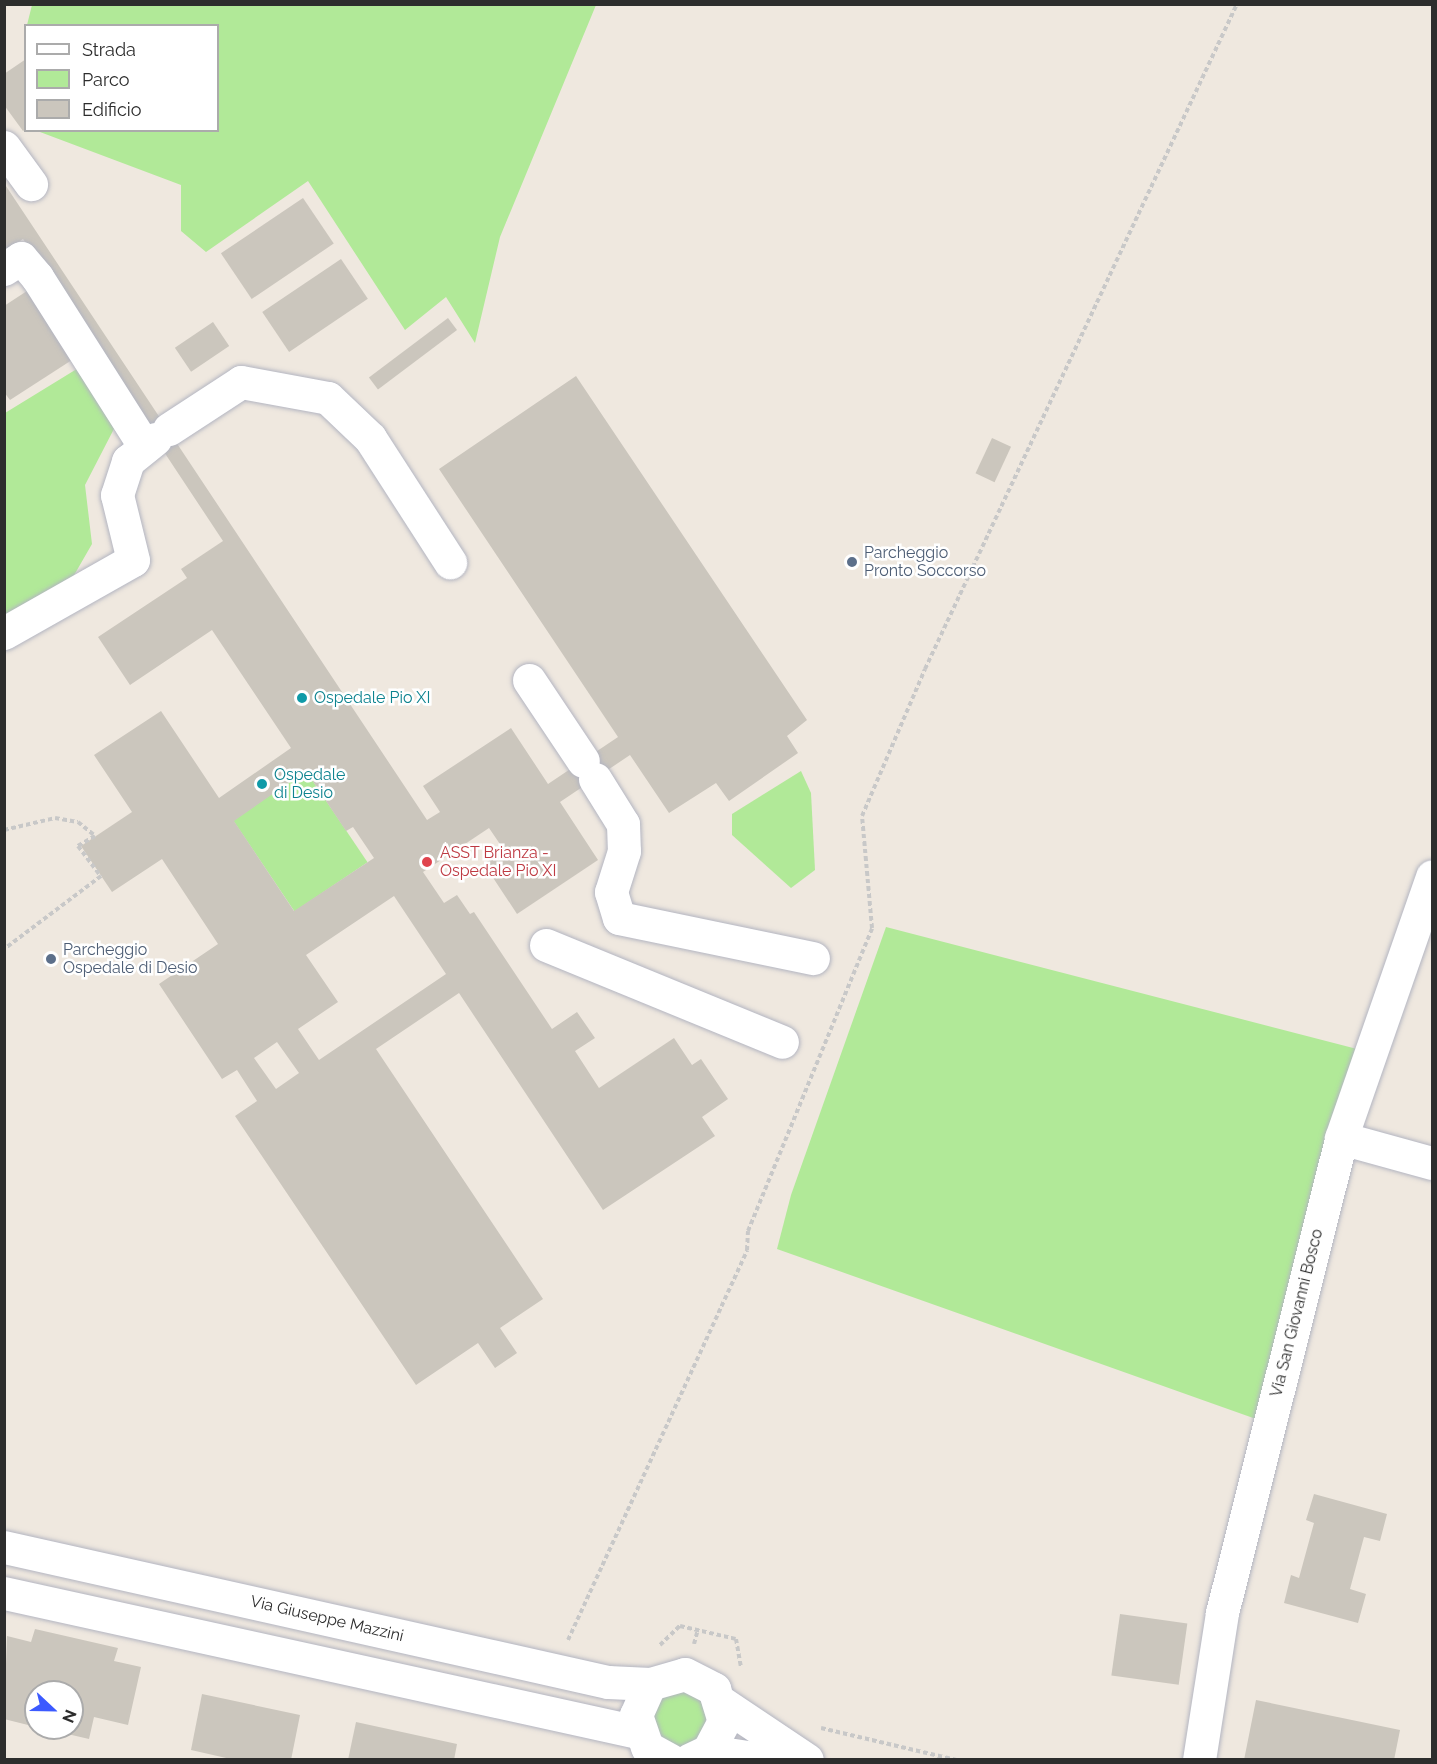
<!DOCTYPE html>
<html>
<head>
<meta charset="utf-8">
<style>
  body { margin:0 }
  #map { position:relative; width:1437px; height:1764px; overflow:hidden; background:#efe8df; font-family:Raleway,sans-serif }
  div>[style] { position:absolute }
  [style*='--x'] { left:calc(var(--x)*1px); top:calc(var(--y)*1px); width:calc(var(--w)*1px); rotate:calc(var(--a)*1deg) }
  .green>* { inset:0; background:#b1e998; transform-origin:0 0 }
  .building>* { inset:0; background:#cbc6bd; transform-origin:0 0 }
  .path>* { height:4px; margin-top:-2px; transform-origin:0; background:repeating-linear-gradient(90deg,#c8c8c8 0 4.5px,transparent 0 7.5px) }
  .roads { filter:drop-shadow(0 0 2px #b3b5c1) drop-shadow(0 0 2px #b3b5c1) }
  .minor>* { height:33px; margin:-16.5px; padding:0 16.5px; transform-origin:16.5px; border-radius:16.5px; background:#fff }
  .dots>* { width:16px; height:16px; translate:-50% -50%; box-sizing:border-box; border:3px solid #fff; border-radius:50% }
  span { translate:-50% -50%; white-space:nowrap; text-align:center; line-height:1.15; -webkit-text-stroke:5px #fff; paint-order:stroke }
  .service-label { font-size:16px; color:#4e5e75 }
  .left { translate:0 -50%; text-align:left }
  .culture-label { font-size:16px; color:#0d838f }
  .health-label { font-size:16px; color:#be3a42 }
  .street-label { font-size:16px; color:#2d2d2d }
  .frame { position:absolute; inset:0; border:6px solid #2d2d2d; pointer-events:none }
  .legend { position:absolute; left:24px; top:24px; width:195px; height:108px; box-sizing:border-box; background:#fff; border:2px solid #ababab; margin:0; padding:8px 10px; list-style:none; font-size:18px; color:#2d2d2d }
  .legend li { display:flex; align-items:center; gap:12px; height:30px }
  .legend b { width:30px; border:2px solid #ababab }
  .north { position:absolute; left:24px; top:1680px; width:60px; height:60px; box-sizing:border-box; background:#fff; border:2px solid #ababab; border-radius:50%; rotate:112deg; font-size:16px; font-weight:700; line-height:24px; text-align:center; color:#2d2d2d }
  .north::after { content:''; display:block; margin:auto; width:21px; height:27px; background:#3c5aff; clip-path:polygon(50% 0,100% 100%,50% 72%,0 100%) }
</style>
</head>
<body>
<div id="map">
  <div class="green">
    <div style="clip-path:polygon(32px 5px,32px 4px,596px 5px,500px 237px,475px 343px,446px 297px,405px 330px,308px 181px,206px 252px,181px 231px,181px 185px,40px 132px,218px 130px,218px 26px,27px 25px)"></div>
    <div style="clip-path:polygon(80px 367px,117px 423px,85px 485px,92px 544px,73px 577px,5px 617px,5px 413px)"></div>
    <div style="left:306px;top:771px;width:110px;height:88px;rotate:56deg"></div>
    <div style="clip-path:polygon(801px 771px,811px 793px,815px 870px,791px 888px,732px 835px,732px 814px)"></div>
    <div style="clip-path:polygon(886px 927px,1357px 1049px,1256px 1419px,777px 1249px,791px 1195px)"></div>
    <div style="clip-path:polygon(691px 1688px,710px 1707px,698px 1745px,671px 1748px,651px 1729px,654px 1702px,663px 1692px)"></div>
  </div>
  <div class="building">
    <div style="clip-path:polygon(26px 59px,26px 129px,23px 131px,4px 105px,4px 74px)"></div>
    <div style="clip-path:polygon(evenodd,4px 183px,427px 820px,440px 812px,423px 786px,511px 728px,548px 784px,618px 737px,439px 469px,576px 376px,807px 720px,787px 736px,798px 753px,729px 801px,716px 783px,669px 813px,630px 755px,560px 802px,598px 860px,517px 914px,484px 864px,504px 850px,489px 828px,423px 872px,444px 903px,457px 895px,470px 914px,474px 912px,552px 1029px,577px 1012px,595px 1038px,575px 1051px,599px 1088px,674px 1038px,692px 1065px,701px 1059px,728px 1099px,702px 1117px,715px 1136px,603px 1210px,459px 993px,376px 1049px,543px 1299px,500px 1328px,517px 1353px,495px 1368px,478px 1343px,416px 1385px,235px 1116px,257px 1101px,237px 1070px,222px 1079px,159px 984px,218px 944px,162px 859px,112px 892px,81px 846px,132px 812px,94px 755px,161px 711px,219px 798px,291px 748px,212px 630px,130px 685px,98px 637px,187px 578px,181px 569px,223px 541px,23px 239px,4px 252px,4px 183px,306px 771px,346px 831px,353px 827px,374px 858px,294px 911px,234px 821px,306px 771px,4px 183px,394px 896px,446px 974px,319px 1060px,298px 1029px,338px 1002px,306px 955px,394px 896px,4px 183px,277px 1042px,299px 1073px,276px 1089px,254px 1058px,277px 1042px)"></div>
    <div style="left:303px;top:198px;width:55px;height:99px;rotate:56deg"></div>
    <div style="left:341px;top:259px;width:48px;height:95px;rotate:56deg"></div>
    <div style="clip-path:polygon(30px 289px,75px 358px,10px 400px,4px 392px,4px 306px)"></div>
    <div style="left:448px;top:318px;width:15px;height:99px;rotate:53deg"></div>
    <div style="left:213px;top:322px;width:29px;height:46px;rotate:56deg"></div>
    <div style="left:992px;top:438px;width:21px;height:39px;rotate:25deg"></div>
    <div style="clip-path:polygon(1314px 1494px,1387px 1514px,1380px 1541px,1364px 1537px,1350px 1589px,1366px 1594px,1358px 1623px,1284px 1603px,1291px 1575px,1299px 1578px,1314px 1523px,1306px 1520px)"></div>
    <div style="left:1120px;top:1614px;width:68px;height:62px;rotate:8deg"></div>
    <div style="clip-path:polygon(35px 1629px,118px 1648px,114px 1661px,141px 1667px,128px 1725px,94px 1717px,89px 1739px,46px 1729px,72px 1728px,72px 1692px,36px 1692px,36px 1727px,4px 1719px,7px 1636px,31px 1642px)"></div>
    <div style="clip-path:polygon(202px 1694px,300px 1715px,291px 1760px,235px 1760px,191px 1750px)"></div>
    <div style="clip-path:polygon(1256px 1700px,1400px 1730px,1394px 1760px,1244px 1760px)"></div>
    <div style="clip-path:polygon(356px 1722px,457px 1744px,454px 1760px,348px 1760px)"></div>
  </div>
  <div class="path">
    <div style="--x:4;--y:830;--w:52;--a:-13.2"></div>
    <div style="--x:55;--y:818;--w:23;--a:10"></div>
    <div style="--x:78;--y:822;--w:22;--a:39"></div>
    <div style="--x:95;--y:836;--w:20;--a:150"></div>
    <div style="--x:78;--y:846;--w:38;--a:53"></div>
    <div style="--x:101;--y:876;--w:121;--a:143"></div>
    <div style="--x:568;--y:1640;--w:429;--a:-65.3"></div>
    <div style="--x:747;--y:1250;--w:19;--a:-87"></div>
    <div style="--x:748;--y:1231;--w:327;--a:-67.7"></div>
    <div style="--x:872;--y:928;--w:112;--a:-95.1"></div>
    <div style="--x:862;--y:816;--w:160;--a:-66.8"></div>
    <div style="--x:925;--y:669;--w:735;--a:-64.87"></div>
    <div style="--x:694;--y:1644;--w:16;--a:-75"></div>
    <div style="--x:660;--y:1645;--w:28;--a:-44"></div>
    <div style="--x:680;--y:1626;--w:57;--a:13.1"></div>
    <div style="--x:736;--y:1639;--w:29;--a:80"></div>
    <div style="--x:821;--y:1728;--w:139;--a:13.3"></div>
  </div>
  <div class="roads">
    <div class="minor">
      <div style="--x:4;--y:147;--w:46;--a:53.9"></div>
      <div style="--x:4;--y:269;--w:20;--a:-33"></div>
      <div style="--x:21;--y:258;--w:25;--a:50"></div>
      <div style="--x:37;--y:277;--w:201;--a:57.6"></div>
      <div style="--x:169;--y:429;--w:86;--a:-33.1"></div>
      <div style="--x:241;--y:382;--w:88;--a:10.4"></div>
      <div style="--x:328;--y:398;--w:58;--a:43.6"></div>
      <div style="--x:370;--y:438;--w:148;--a:57.2"></div>
      <div style="--x:4;--y:633;--w:148;--a:-29.5"></div>
      <div style="--x:133;--y:560;--w:67;--a:-103.8"></div>
      <div style="--x:117;--y:495;--w:36;--a:-72"></div>
      <div style="--x:128;--y:461;--w:35;--a:-39"></div>
      <div style="--x:529;--y:680;--w:97;--a:56.3"></div>
      <div style="--x:595;--y:779;--w:53;--a:58.1"></div>
      <div style="--x:623;--y:824;--w:27;--a:88"></div>
      <div style="--x:624;--y:851;--w:43;--a:107.6"></div>
      <div style="--x:611;--y:892;--w:27;--a:73"></div>
      <div style="--x:619;--y:918;--w:198;--a:11.7"></div>
      <div style="--x:546;--y:945;--w:255;--a:22.3"></div>
      <div style="--x:1341;--y:1138;--w:94;--a:15.4"></div>
      <div style="--x:4;--y:1547;--w:619;--a:12.6"></div>
      <div style="--x:608;--y:1682;--w:42;--a:2.7"></div>
      <div style="--x:4;--y:1593;--w:649;--a:12.37"></div>
      <div style="--x:722;--y:1703;--w:102;--a:33.8"></div>
      <div style="--x:708;--y:1751;--w:60;--a:8.7"></div>
      <div style="--x:670;--y:1760;--w:26;--a:-151"></div>
      <div style="--x:647;--y:1747;--w:34;--a:-109"></div>
      <div style="--x:636;--y:1715;--w:34;--a:-66"></div>
      <div style="--x:650;--y:1684;--w:36;--a:-16"></div>
      <div style="--x:685;--y:1674;--w:33;--a:27"></div>
      <div style="--x:714;--y:1689;--w:34;--a:73"></div>
      <div style="--x:724;--y:1721;--w:34;--a:118"></div>
      <div style="--x:708;--y:1751;--w:21;--a:155"></div>
      <div style="--x:1199;--y:1760;--w:149;--a:-81.1"></div>
      <div style="--x:1222;--y:1613;--w:490;--a:-75.9"></div>
      <div style="--x:1341;--y:1138;--w:277;--a:-70.8"></div>
    </div>
  </div>
  <div class="dots">
    <div style="left:852px;top:562px;background:#5c6f8a"></div>
    <div style="left:302px;top:698px;background:#0f9aa8"></div>
    <div style="left:262px;top:784px;background:#0f9aa8"></div>
    <div style="left:427px;top:862px;background:#e0444e"></div>
    <div style="left:51px;top:959px;background:#5c6f8a"></div>
  </div>
  <div class="service-label">
    <span class="left" style="left:864px;top:562px">Parcheggio<br>Pronto Soccorso</span>
    <span class="left" style="left:63px;top:959px">Parcheggio<br>Ospedale di Desio</span>
  </div>
  <div class="culture-label">
    <span class="left" style="left:314px;top:698px">Ospedale Pio XI</span>
    <span class="left" style="left:274px;top:784px">Ospedale<br>di Desio</span>
  </div>
  <div class="health-label">
    <span class="left" style="left:440px;top:862px">ASST Brianza -<br>Ospedale Pio XI</span>
  </div>
  <div class="street-label">
    <span style="left:1297px;top:1313px;rotate:-76deg">Via San Giovanni Bosco</span>
    <span style="left:327px;top:1619px;rotate:13deg">Via Giuseppe Mazzini</span>
  </div>
  <div class="frame"></div>
  <ul class="legend">
  <li><b style="height:8px;background:#fff"></b>Strada</li>
  <li><b style="height:16px;background:#b1e998"></b>Parco</li>
  <li><b style="height:16px;background:#cbc6bd"></b>Edificio</li>
  </ul>
  <div class="north">N</div>
</div>
</body>
</html>
